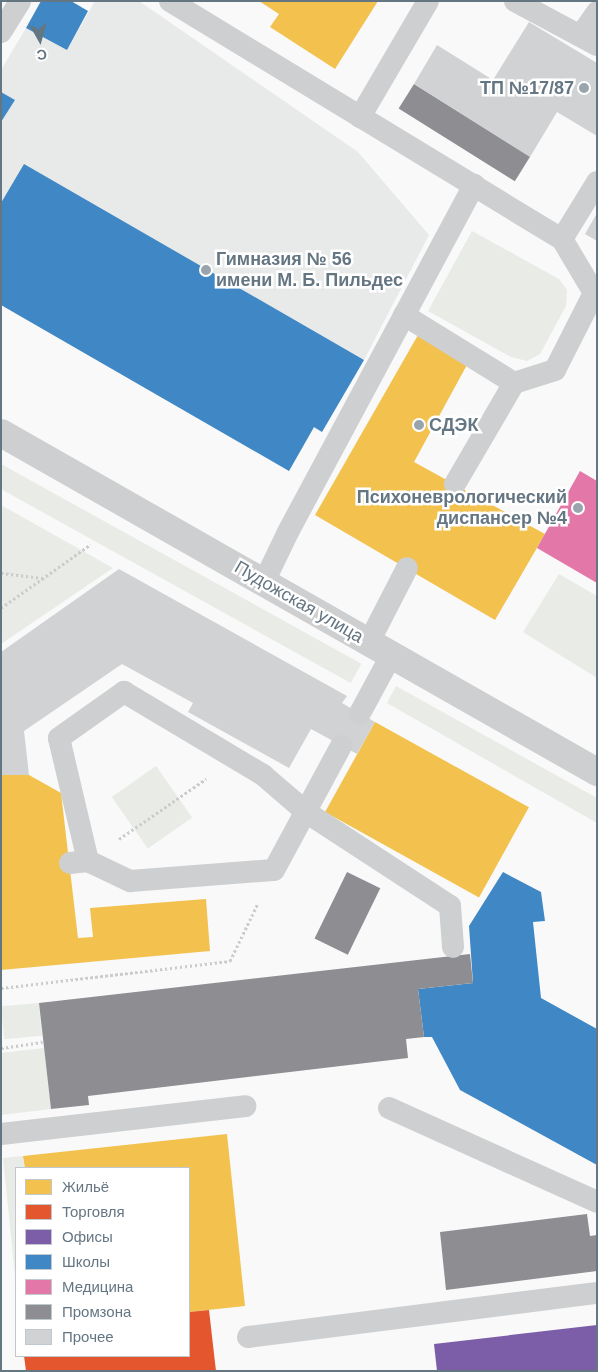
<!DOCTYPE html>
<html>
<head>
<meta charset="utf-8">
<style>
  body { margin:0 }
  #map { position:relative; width:598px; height:1372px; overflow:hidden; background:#f9f9f9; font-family:Helvetica,sans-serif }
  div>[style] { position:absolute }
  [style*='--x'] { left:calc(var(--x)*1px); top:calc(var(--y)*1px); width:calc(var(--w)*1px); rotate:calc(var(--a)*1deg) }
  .built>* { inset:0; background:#e8e9e9 }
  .green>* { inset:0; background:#e8ebe6; transform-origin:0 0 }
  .homes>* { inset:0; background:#f2c14e; transform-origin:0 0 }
  .shops>* { inset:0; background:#e4572e }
  .offices>* { inset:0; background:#7b5ea7 }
  .schools>* { inset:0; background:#3f88c5 }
  .health>* { inset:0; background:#e377a8 }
  .industry>* { inset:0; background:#8d8d92; transform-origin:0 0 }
  .building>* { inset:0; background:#d0d2d3 }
  .path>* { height:3px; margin-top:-1.5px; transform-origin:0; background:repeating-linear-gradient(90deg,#cbcccd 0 2.5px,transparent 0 5px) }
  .service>* { height:22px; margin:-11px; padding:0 11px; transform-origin:11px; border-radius:11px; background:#cecfd0 }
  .minor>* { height:28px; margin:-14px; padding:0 14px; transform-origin:14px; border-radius:14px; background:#cecfd0 }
  .dots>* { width:14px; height:14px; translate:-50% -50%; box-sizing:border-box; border:2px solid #fff; border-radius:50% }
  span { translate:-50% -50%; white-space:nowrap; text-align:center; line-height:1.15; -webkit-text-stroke:5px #fff; paint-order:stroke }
  .poi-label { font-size:18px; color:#657683; font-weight:700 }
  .right { translate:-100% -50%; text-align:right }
  .left { translate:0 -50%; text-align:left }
  .street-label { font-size:18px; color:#657683 }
  .frame { position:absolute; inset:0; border:2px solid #657683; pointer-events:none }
  .legend { position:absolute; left:15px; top:1167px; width:175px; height:190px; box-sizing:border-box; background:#fff; border:1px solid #c1c8cd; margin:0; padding:6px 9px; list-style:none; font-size:15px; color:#657683 }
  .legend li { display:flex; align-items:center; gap:10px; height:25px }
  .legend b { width:25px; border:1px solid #c1c8cd }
  .north { position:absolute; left:15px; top:15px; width:50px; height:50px; -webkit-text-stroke:4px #fff; paint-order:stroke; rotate:173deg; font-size:14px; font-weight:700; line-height:20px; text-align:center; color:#657683 }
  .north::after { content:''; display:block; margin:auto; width:18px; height:22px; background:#657683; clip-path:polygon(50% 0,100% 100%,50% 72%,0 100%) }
</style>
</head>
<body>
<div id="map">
  <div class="built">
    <div style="clip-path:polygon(95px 1px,139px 1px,358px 152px,429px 235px,364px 360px,322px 432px,314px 428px,289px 471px,1px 305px,1px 122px,15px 100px,1px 92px,1px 70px,26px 28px,67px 50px)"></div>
  </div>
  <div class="green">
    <div style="clip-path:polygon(472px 231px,559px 279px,567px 290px,566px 306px,540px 354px,527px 361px,511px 357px,428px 311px)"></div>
    <div style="left:1px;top:464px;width:412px;height:22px;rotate:29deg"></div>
    <div style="clip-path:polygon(1px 505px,113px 568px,1px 644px)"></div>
    <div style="clip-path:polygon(559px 574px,597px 596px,597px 678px,523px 632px)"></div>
    <div style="clip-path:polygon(396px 686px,597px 798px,597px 823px,387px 703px)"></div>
    <div style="left:156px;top:766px;width:63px;height:54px;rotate:55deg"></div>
    <div style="left:39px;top:1003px;width:33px;height:38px;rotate:85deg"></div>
    <div style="clip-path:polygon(44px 1048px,51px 1109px,1px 1115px,1px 1053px)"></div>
    <div style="clip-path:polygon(23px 1156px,25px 1168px,16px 1168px,16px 1285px,3px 1158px)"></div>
  </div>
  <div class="homes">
    <div style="clip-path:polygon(259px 1px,378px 1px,335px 69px,270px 27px,279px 14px)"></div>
    <div style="clip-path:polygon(418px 335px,468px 363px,414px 462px,545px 534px,495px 620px,315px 515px)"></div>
    <div style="left:375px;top:722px;width:176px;height:103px;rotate:29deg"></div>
    <div style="clip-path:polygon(1px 775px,29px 775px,61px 793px,78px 938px,93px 937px,90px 908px,206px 899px,210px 951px,1px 970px)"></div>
    <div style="clip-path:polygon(227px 1134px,245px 1306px,189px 1312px,189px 1168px,25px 1168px,23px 1156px)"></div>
  </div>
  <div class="shops">
    <div style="clip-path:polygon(209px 1310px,216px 1371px,26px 1371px,24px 1356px,189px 1356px,189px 1312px)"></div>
  </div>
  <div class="offices">
    <div style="clip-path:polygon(597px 1325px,597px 1371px,437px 1371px,434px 1344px)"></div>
  </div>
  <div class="schools">
    <div style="clip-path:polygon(41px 1px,71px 1px,88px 11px,67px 50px,26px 28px)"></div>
    <div style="clip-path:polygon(1px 92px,15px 100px,1px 122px)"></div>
    <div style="clip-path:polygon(24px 164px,364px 360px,322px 432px,314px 427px,289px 471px,1px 305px,1px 203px)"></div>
    <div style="clip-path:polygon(503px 872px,541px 892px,545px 921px,533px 922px,541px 998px,597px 1029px,597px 1165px,460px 1090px,432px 1037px,424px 1037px,418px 989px,473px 983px,469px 926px)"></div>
  </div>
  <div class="health">
    <div style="clip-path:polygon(580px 471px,597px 481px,597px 583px,537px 548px)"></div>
  </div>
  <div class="industry">
    <div style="left:414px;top:84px;width:137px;height:29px;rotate:32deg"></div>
    <div style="left:347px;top:872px;width:37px;height:74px;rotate:26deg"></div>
    <div style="clip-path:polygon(470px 954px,473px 983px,418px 989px,424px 1037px,406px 1039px,408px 1058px,88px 1096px,89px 1105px,51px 1109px,39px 1003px)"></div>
    <div style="clip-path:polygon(587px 1214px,590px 1236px,597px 1235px,597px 1271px,446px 1290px,440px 1232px)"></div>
  </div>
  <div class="building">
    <div style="clip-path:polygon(529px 22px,597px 63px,597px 136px,557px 112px,530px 157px,414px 84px,437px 45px,493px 80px)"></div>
    <div style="clip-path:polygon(597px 213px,597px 241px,585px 234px)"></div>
    <div style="clip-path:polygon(119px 569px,347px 696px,342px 703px,375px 722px,357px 754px,311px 729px,289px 768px,188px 712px,193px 703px,122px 664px,24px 731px,29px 775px,1px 775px,1px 652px)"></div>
  </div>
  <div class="path">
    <div style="--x:1;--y:573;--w:42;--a:6.8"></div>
    <div style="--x:1;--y:608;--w:110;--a:-35.4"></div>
    <div style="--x:119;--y:839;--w:106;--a:-34.6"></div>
    <div style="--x:1;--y:988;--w:231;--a:-6.7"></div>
    <div style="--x:230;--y:961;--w:64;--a:-64.2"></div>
    <div style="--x:1;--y:1048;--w:42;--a:-8.1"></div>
  </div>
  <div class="service">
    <div style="--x:170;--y:1;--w:459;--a:31.3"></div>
    <div style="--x:562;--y:239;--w:63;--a:59.3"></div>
    <div style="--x:594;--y:293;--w:86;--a:116.9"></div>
    <div style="--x:555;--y:370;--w:43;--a:162.4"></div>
    <div style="--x:514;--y:383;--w:117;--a:120.3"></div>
    <div style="--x:515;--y:1;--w:93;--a:28.2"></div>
    <div style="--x:1;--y:32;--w:36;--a:-58"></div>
    <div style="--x:581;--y:35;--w:28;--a:-55"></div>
    <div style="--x:360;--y:117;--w:134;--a:-59.6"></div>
    <div style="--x:562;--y:239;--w:67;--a:-58.4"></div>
    <div style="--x:404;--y:315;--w:129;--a:31.7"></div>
    <div style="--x:264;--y:582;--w:55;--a:-64.4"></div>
    <div style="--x:288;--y:532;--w:394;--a:-61.8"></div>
    <div style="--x:369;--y:642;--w:83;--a:-62.8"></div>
    <div style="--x:360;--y:713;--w:67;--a:-61.5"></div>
    <div style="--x:88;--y:861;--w:126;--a:-103.3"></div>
    <div style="--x:59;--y:738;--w:80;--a:-35.3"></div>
    <div style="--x:124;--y:692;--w:162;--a:30.8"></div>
    <div style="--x:263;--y:775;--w:57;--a:40.7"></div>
    <div style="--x:306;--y:812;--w:172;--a:33.1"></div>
    <div style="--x:450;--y:906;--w:41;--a:85.8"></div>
    <div style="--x:70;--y:863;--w:18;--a:-6"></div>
    <div style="--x:88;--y:861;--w:47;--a:25.5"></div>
    <div style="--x:130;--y:881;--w:144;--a:-4.4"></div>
    <div style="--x:274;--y:870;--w:141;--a:-61.6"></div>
    <div style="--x:389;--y:1108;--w:228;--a:24.3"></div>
    <div style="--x:1;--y:1134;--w:246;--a:-6.5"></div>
    <div style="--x:248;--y:1337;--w:352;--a:-7.2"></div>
  </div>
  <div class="minor">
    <div style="--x:1;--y:433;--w:686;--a:29.63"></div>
  </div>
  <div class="dots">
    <div style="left:584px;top:88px;background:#99a4ac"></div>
    <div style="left:206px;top:270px;background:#99a4ac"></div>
    <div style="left:419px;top:425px;background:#99a4ac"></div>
    <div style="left:578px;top:508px;background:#99a4ac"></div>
  </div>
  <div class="poi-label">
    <span class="right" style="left:574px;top:88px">ТП №17/87</span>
    <span class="left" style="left:216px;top:270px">Гимназия № 56<br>имени М. Б. Пильдес</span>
    <span class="left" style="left:429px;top:425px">СДЭК</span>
    <span class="right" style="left:567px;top:508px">Психоневрологический<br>диспансер №4</span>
  </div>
  <div class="street-label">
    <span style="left:299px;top:602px;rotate:30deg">Пудожская улица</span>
  </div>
  <div class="frame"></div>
  <ul class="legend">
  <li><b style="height:14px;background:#f2c14e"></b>Жильё</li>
  <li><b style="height:14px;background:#e4572e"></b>Торговля</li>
  <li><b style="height:14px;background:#7b5ea7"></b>Офисы</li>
  <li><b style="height:14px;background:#3f88c5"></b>Школы</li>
  <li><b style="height:14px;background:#e377a8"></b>Медицина</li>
  <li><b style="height:14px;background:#8d8d92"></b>Промзона</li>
  <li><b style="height:14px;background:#d0d2d3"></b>Прочее</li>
  </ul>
  <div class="north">С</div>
</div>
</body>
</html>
